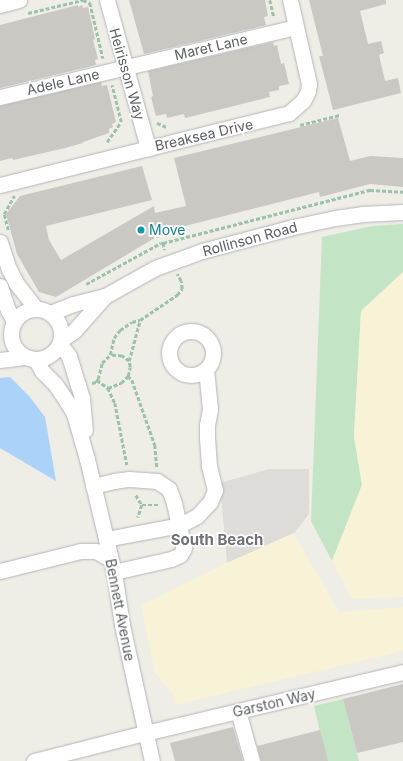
<!DOCTYPE html>
<html>
<head>
<meta charset="utf-8">
<style>
  body { margin:0 }
  #map { position:relative; width:403px; height:761px; overflow:hidden; background:#eeede6; font-family:Inter,sans-serif }
  div>[style] { position:absolute }
  [style*='--x'] { left:calc(var(--x)*1px); top:calc(var(--y)*1px); width:calc(var(--w)*1px); rotate:calc(var(--a)*1deg) }
  .industrial>* { inset:0; background:#dddcd8 }
  .green>* { inset:0; background:#c4e4c6 }
  .sand>* { inset:0; background:#f8f2d7 }
  .water>* { inset:0; background:#abd2f9 }
  .building>* { inset:0; background:#cac8c2 }
  .path>* { height:2.5px; margin-top:-1.25px; transform-origin:0; background:repeating-linear-gradient(90deg,#9cc2aa 0 4px,transparent 0 6px) }
  .roads { filter:drop-shadow(0 0 1px #b3b5b9) drop-shadow(0 0 1px #b3b5b9) }
  .minor>* { height:15px; margin:-7.5px; padding:0 7.5px; transform-origin:7.5px; border-radius:7.5px; background:#fff }
  .minor>.ring { margin:-7.5px; padding:0; box-sizing:content-box; background:none; border:15px solid #fff; border-radius:50% }
  .dots>* { width:11px; height:11px; translate:-50% -50%; box-sizing:border-box; border:2px solid #fff; border-radius:50% }
  span { translate:-50% -50%; white-space:nowrap; text-align:center; line-height:1.15; -webkit-text-stroke:3.5px #fff; paint-order:stroke }
  .street-label { font-size:14px; color:#5d6065 }
  .culture-label { font-size:14px; color:#0d838f }
  .left { translate:0 -50%; text-align:left }
  .neighbourhood-label { font-size:15px; color:#6e7277; font-weight:700 }
</style>
</head>
<body>
<div id="map">
  <div class="industrial">
    <div style="clip-path:polygon(269px 469px,309px 469px,309px 514px,294px 533px,227px 563px,220px 483px)"></div>
  </div>
  <div class="green">
    <div style="clip-path:polygon(403px 224px,403px 272px,361px 311px,354px 436px,362px 485px,332px 561px,311px 521px,322px 237px,372px 226px)"></div>
    <div style="clip-path:polygon(343px 699px,359px 761px,327px 761px,314px 706px)"></div>
  </div>
  <div class="sand">
    <div style="clip-path:polygon(403px 272px,403px 597px,352px 599px,332px 561px,362px 485px,354px 436px,361px 311px)"></div>
    <div style="clip-path:polygon(294px 533px,339px 612px,403px 607px,403px 651px,175px 705px,173px 694px,155px 673px,141px 605px,227px 563px)"></div>
  </div>
  <div class="water">
    <div style="clip-path:polygon(10px 377px,29px 396px,45px 417px,56px 481px,0 448px,0 378px)"></div>
  </div>
  <div class="building">
    <div style="clip-path:polygon(129px 0,265px 0,268px 16px,264px 17px,266px 25px,144px 54px)"></div>
    <div style="clip-path:polygon(309px 0,386px 0,386px 4px,360px 11px,368px 44px,381px 41px,384px 53px,379px 55px,385px 81px,398px 78px,401px 93px,333px 110px,319px 56px,323px 56px)"></div>
    <div style="clip-path:polygon(78px 5px,78px 7px,82px 5px,83px 8px,88px 7px,95px 39px,93px 40px,98px 59px,95px 60px,96px 65px,0 88px,0 25px)"></div>
    <div style="clip-path:polygon(273px 42px,274px 46px,277px 45px,281px 64px,284px 63px,289px 84px,279px 86px,279px 90px,269px 92px,270px 97px,185px 118px,184px 114px,167px 118px,166px 114px,156px 116px,151px 97px,153px 96px,148px 71px)"></div>
    <div style="clip-path:polygon(101px 82px,102px 86px,107px 85px,116px 122px,112px 124px,113px 127px,109px 129px,109px 133px,83px 142px,83px 143px,65px 148px,13px 160px,12px 158px,0 161px,0 106px)"></div>
    <div style="clip-path:polygon(338px 118px,350px 161px,370px 156px,403px 158px,403px 187px,370px 184px,320px 197px,319px 192px,169px 230px,170px 234px,153px 239px,56px 297px,39px 292px,17px 254px,6px 214px,20px 196px,142px 166px,152px 200px,46px 226px,49px 240px,61px 260px,154px 206px,155px 213px,186px 206px,174px 158px)"></div>
    <div style="clip-path:polygon(403px 684px,403px 742px,357px 753px,343px 699px)"></div>
    <div style="clip-path:polygon(233px 727px,243px 761px,175px 761px,170px 743px)"></div>
    <div style="clip-path:polygon(320px 730px,328px 761px,261px 761px,257px 746px)"></div>
  </div>
  <div class="path">
    <div style="--x:83;--y:0;--w:8;--a:23"></div>
    <div style="--x:90;--y:3;--w:57;--a:76.7"></div>
    <div style="--x:270;--y:0;--w:17;--a:77"></div>
    <div style="--x:28;--y:13;--w:57;--a:-13.3"></div>
    <div style="--x:157;--y:123;--w:11;--a:22"></div>
    <div style="--x:300;--y:125;--w:41;--a:-14"></div>
    <div style="--x:107;--y:142;--w:24;--a:-55"></div>
    <div style="--x:121;--y:122;--w:38;--a:-104"></div>
    <div style="--x:8;--y:230;--w:16;--a:-104"></div>
    <div style="--x:4;--y:214;--w:21;--a:-61"></div>
    <div style="--x:163;--y:243;--w:214;--a:-14.4"></div>
    <div style="--x:370;--y:190;--w:33;--a:3"></div>
    <div style="--x:86;--y:284;--w:85;--a:-28.7"></div>
    <div style="--x:161;--y:243;--w:2;--a:0"></div>
    <div style="--x:163;--y:243;--w:7;--a:74"></div>
    <div style="--x:129;--y:361;--w:42;--a:-75"></div>
    <div style="--x:128;--y:376;--w:6;--a:45"></div>
    <div style="--x:132;--y:380;--w:69;--a:70.5"></div>
    <div style="--x:155;--y:445;--w:22;--a:85"></div>
    <div style="--x:97;--y:380;--w:14;--a:36"></div>
    <div style="--x:108;--y:388;--w:14;--a:-21"></div>
    <div style="--x:121;--y:383;--w:10;--a:-45"></div>
    <div style="--x:128;--y:376;--w:9;--a:-77"></div>
    <div style="--x:130;--y:367;--w:6;--a:-99"></div>
    <div style="--x:129;--y:361;--w:9;--a:-144"></div>
    <div style="--x:122;--y:356;--w:12;--a:-175"></div>
    <div style="--x:92;--y:383;--w:4;--a:-14"></div>
    <div style="--x:96;--y:382;--w:4;--a:-56"></div>
    <div style="--x:98;--y:379;--w:16;--a:-76"></div>
    <div style="--x:102;--y:363;--w:11;--a:-45"></div>
    <div style="--x:110;--y:355;--w:17;--a:-77"></div>
    <div style="--x:114;--y:338;--w:10;--a:-53"></div>
    <div style="--x:120;--y:330;--w:14;--a:-34"></div>
    <div style="--x:132;--y:322;--w:8;--a:-14"></div>
    <div style="--x:140;--y:320;--w:45;--a:-34"></div>
    <div style="--x:177;--y:295;--w:8;--a:-50"></div>
    <div style="--x:182;--y:289;--w:8;--a:-97"></div>
    <div style="--x:181;--y:281;--w:8;--a:-120"></div>
    <div style="--x:108;--y:388;--w:17;--a:65"></div>
    <div style="--x:115;--y:403;--w:63;--a:79"></div>
    <div style="--x:136;--y:495;--w:12;--a:59"></div>
    <div style="--x:142;--y:505;--w:13;--a:108"></div>
    <div style="--x:142;--y:505;--w:17;--a:0"></div>
  </div>
  <div class="roads">
    <div class="minor">
      <div style="--x:107;--y:0;--w:154;--a:74.5"></div>
      <div style="--x:0;--y:5;--w:20;--a:-15"></div>
      <div style="--x:0;--y:97;--w:304;--a:-13.3"></div>
      <div style="--x:0;--y:185;--w:298;--a:-14"></div>
      <div style="--x:289;--y:113;--w:18;--a:-41"></div>
      <div style="--x:303;--y:101;--w:11;--a:-63"></div>
      <div style="--x:308;--y:91;--w:7;--a:-82"></div>
      <div style="--x:309;--y:84;--w:86;--a:-102.7"></div>
      <div style="--x:0;--y:242;--w:28;--a:72"></div>
      <div style="--x:9;--y:269;--w:16;--a:63"></div>
      <div style="--x:16;--y:283;--w:33;--a:52"></div>
      <div style="--x:0;--y:286;--w:25;--a:72"></div>
      <div style="--x:8;--y:310;--w:13;--a:61"></div>
      <div class="ring" style="left:11px;top:309px;width:35px;height:35px"></div>
      <div style="--x:50;--y:313;--w:25;--a:-21"></div>
      <div style="--x:73;--y:304;--w:33;--a:-14"></div>
      <div style="--x:105;--y:296;--w:57;--a:-29.2"></div>
      <div style="--x:155;--y:268;--w:50;--a:-19.9"></div>
      <div style="--x:202;--y:251;--w:94;--a:-14.8"></div>
      <div style="--x:293;--y:227;--w:43;--a:-12.1"></div>
      <div style="--x:335;--y:218;--w:27;--a:-8"></div>
      <div style="--x:362;--y:214;--w:41;--a:-2.8"></div>
      <div class="ring" style="left:169px;top:331px;width:29px;height:29px"></div>
      <div style="--x:62;--y:339;--w:14;--a:-34"></div>
      <div style="--x:74;--y:331;--w:47;--a:-48.5"></div>
      <div style="--x:60;--y:344;--w:15;--a:53"></div>
      <div style="--x:69;--y:356;--w:30;--a:73"></div>
      <div style="--x:78;--y:385;--w:14;--a:73"></div>
      <div style="--x:82;--y:398;--w:32;--a:85"></div>
      <div style="--x:0;--y:360;--w:24;--a:-7"></div>
      <div style="--x:36;--y:360;--w:13;--a:61"></div>
      <div style="--x:42;--y:371;--w:18;--a:45"></div>
      <div style="--x:55;--y:384;--w:23;--a:56"></div>
      <div style="--x:68;--y:403;--w:13;--a:61"></div>
      <div style="--x:74;--y:414;--w:47;--a:73.9"></div>
      <div style="--x:87;--y:459;--w:116;--a:76.6"></div>
      <div style="--x:114;--y:572;--w:54;--a:81.4"></div>
      <div style="--x:122;--y:625;--w:139;--a:77.6"></div>
      <div style="--x:93;--y:486;--w:22;--a:-13"></div>
      <div style="--x:114;--y:481;--w:15;--a:-8"></div>
      <div style="--x:129;--y:479;--w:28;--a:4"></div>
      <div style="--x:157;--y:481;--w:14;--a:34"></div>
      <div style="--x:169;--y:489;--w:15;--a:70"></div>
      <div style="--x:174;--y:503;--w:46;--a:77.5"></div>
      <div style="--x:184;--y:548;--w:8;--a:120"></div>
      <div style="--x:180;--y:555;--w:10;--a:156"></div>
      <div style="--x:171;--y:559;--w:58;--a:167.2"></div>
      <div style="--x:106;--y:539;--w:75;--a:-10.7"></div>
      <div style="--x:180;--y:525;--w:19;--a:-28"></div>
      <div style="--x:197;--y:516;--w:19;--a:-47"></div>
      <div style="--x:210;--y:502;--w:13;--a:-67"></div>
      <div style="--x:215;--y:490;--w:25;--a:-104"></div>
      <div style="--x:209;--y:466;--w:27;--a:-94"></div>
      <div style="--x:207;--y:439;--w:14;--a:-90"></div>
      <div style="--x:207;--y:425;--w:16;--a:-79"></div>
      <div style="--x:210;--y:409;--w:40;--a:-95.7"></div>
      <div style="--x:0;--y:571;--w:82;--a:-14"></div>
      <div style="--x:80;--y:551;--w:16;--a:0"></div>
      <div style="--x:96;--y:551;--w:16;--a:30"></div>
      <div style="--x:238;--y:711;--w:52;--a:74.4"></div>
      <div style="--x:34;--y:761;--w:114;--a:-14.2"></div>
      <div style="--x:145;--y:733;--w:265;--a:-13.3"></div>
    </div>
  </div>
  <div class="dots">
    <div style="left:141px;top:230px;background:#0f9aa8"></div>
  </div>
  <div class="street-label">
    <span style="left:211px;top:47px;rotate:-13deg">Maret Lane</span>
    <span style="left:127px;top:74px;rotate:74deg">Heirisson Way</span>
    <span style="left:63px;top:82px;rotate:-13deg">Adele Lane</span>
    <span style="left:204px;top:135px;rotate:-13deg">Breaksea Drive</span>
    <span style="left:250px;top:239px;rotate:-15deg">Rollinson Road</span>
    <span style="left:120px;top:610px;rotate:79deg">Bennett Avenue</span>
    <span style="left:274px;top:703px;rotate:-13deg">Garston Way</span>
  </div>
  <div class="culture-label">
    <span class="left" style="left:149px;top:230px">Move</span>
  </div>
  <div class="neighbourhood-label">
    <span style="left:217px;top:540px">South Beach</span>
  </div>
</div>
</body>
</html>
